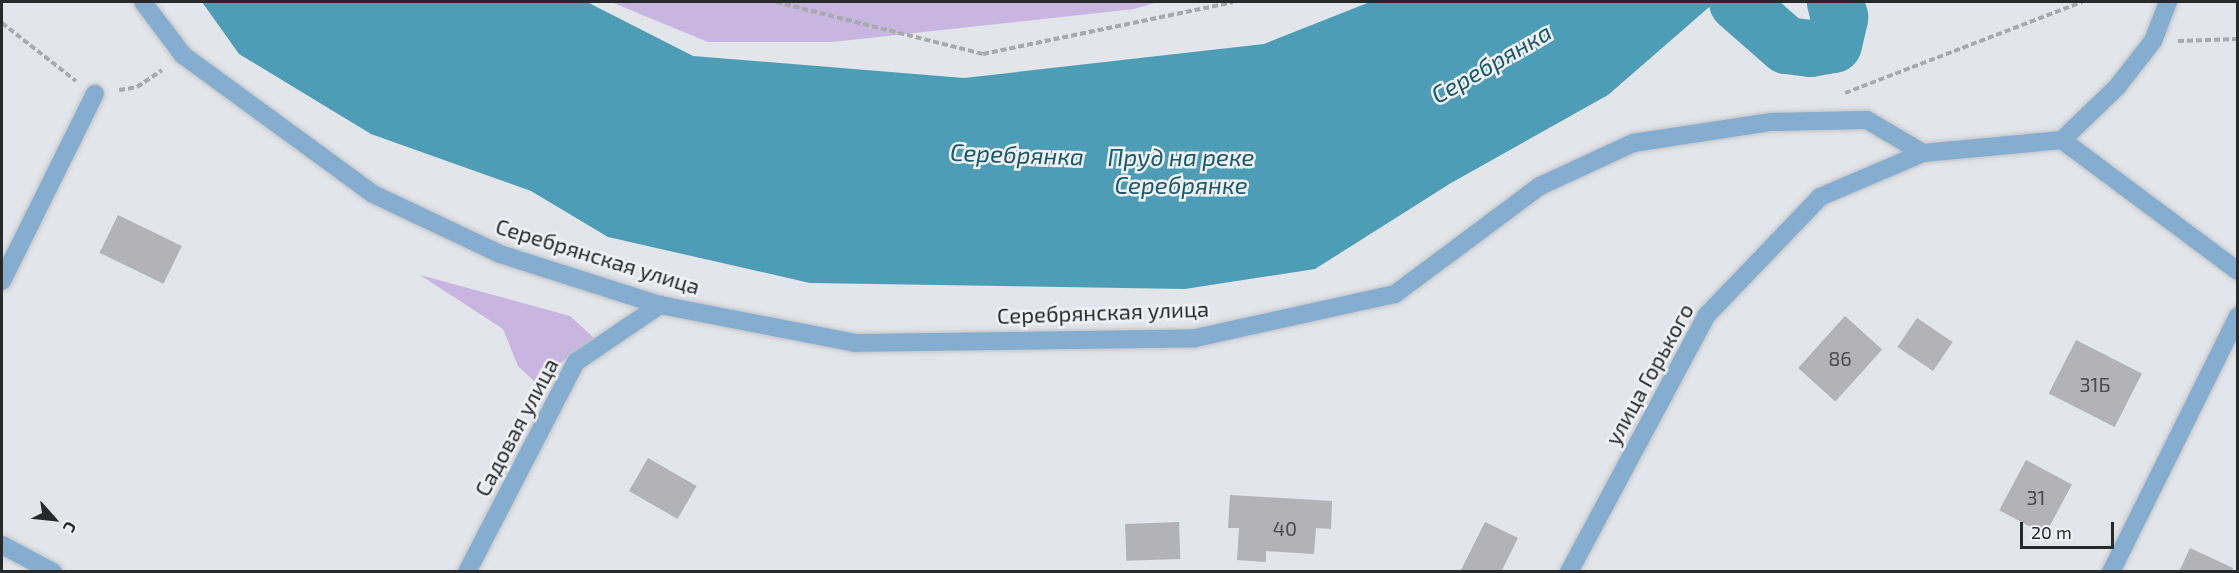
<!DOCTYPE html>
<html>
<head>
<meta charset="utf-8">
<style>
  body { margin:0 }
  #map { position:relative; width:2239px; height:573px; overflow:hidden; background:#e2e5e9; font-family:"Exo 2",sans-serif }
  div>[style] { position:absolute }
  [style*='--x'] { left:calc(var(--x)*1px); top:calc(var(--y)*1px); width:calc(var(--w)*1px); rotate:calc(var(--a)*1deg) }
  .green>* { inset:0; background:#c8b5e0 }
  .water>* { inset:0; background:#4d9db7 }
  .river>* { height:57px; margin:-28.5px; padding:0 28.5px; transform-origin:28.5px; border-radius:28.5px; background:#4d9db7 }
  .building>* { inset:0; background:#b2b2b7; transform-origin:0 0 }
  .path>* { height:4px; margin-top:-2px; transform-origin:0; background:repeating-linear-gradient(90deg,#a7a9ad 0 6px,transparent 0 9px) }
  .roads { filter:drop-shadow(0 0 2px #c1c3c7) drop-shadow(0 0 2px #c1c3c7) }
  .minor>* { height:18px; margin:-9px; padding:0 9px; transform-origin:9px; border-radius:9px; background:#84adcf }
  span { translate:-50% -50%; white-space:nowrap; text-align:center; line-height:1.15; -webkit-text-stroke:5px #f0f2f6; paint-order:stroke }
  .number-label { font-size:20px; color:#4a4b4e }
  .number-label span { -webkit-text-stroke-width:0 }
  .street-label { font-size:22px; color:#28292b }
  .water-label { font-size:24px; color:#18596c; font-style:italic }
  .frame { position:absolute; inset:0; border:3px solid #28292b; pointer-events:none }
  .north { position:absolute; left:24px; top:489px; width:60px; height:60px; -webkit-text-stroke:4px #f0f2f6; paint-order:stroke; rotate:117deg; font-size:16px; font-weight:700; line-height:24px; text-align:center; color:#28292b }
  .north::after { content:''; display:block; margin:auto; width:21px; height:27px; background:#28292b; clip-path:polygon(50% 0,100% 100%,50% 72%,0 100%) }
  .scale { position:absolute; left:2020px; top:522px; width:94px; height:27px; box-sizing:border-box; border:3px solid #28292b; border-top:0; padding-left:8px; font-size:18px; line-height:21px; white-space:nowrap; color:#28292b; -webkit-text-stroke:4px #f0f2f6; paint-order:stroke }
</style>
</head>
<body>
<div id="map">
  <div class="green">
    <div style="clip-path:polygon(611px 2px,1158px 2px,1134px 9px,832px 42px,708px 42px)"></div>
    <div style="clip-path:polygon(420px 275px,570px 316px,594px 338px,535px 382px,518px 366px,503px 329px)"></div>
  </div>
  <div class="water">
    <div style="clip-path:polygon(202px 2px,587px 2px,693px 56px,964px 78px,1264px 44px,1370px 2px,1715px 2px,1608px 95px,1451px 183px,1315px 269px,1185px 289px,810px 283px,608px 237px,531px 191px,371px 134px,239px 54px)"></div>
  </div>
  <div class="river">
    <div style="--x:1737;--y:2;--w:65;--a:41.3"></div>
    <div style="--x:1786;--y:45;--w:24;--a:7"></div>
    <div style="--x:1810;--y:48;--w:23;--a:-10"></div>
    <div style="--x:1833;--y:44;--w:28;--a:-77"></div>
    <div style="--x:1839;--y:17;--w:16;--a:-105"></div>
  </div>
  <div class="building">
    <div style="left:118px;top:215px;width:71px;height:42px;rotate:26deg"></div>
    <div style="left:1845px;top:316px;width:50px;height:70px;rotate:42deg"></div>
    <div style="left:1917px;top:318px;width:43px;height:35px;rotate:34deg"></div>
    <div style="left:2076px;top:340px;width:74px;height:60px;rotate:27deg"></div>
    <div style="left:648px;top:458px;width:56px;height:38px;rotate:30deg"></div>
    <div style="left:2026px;top:460px;width:52px;height:57px;rotate:28deg"></div>
    <div style="clip-path:polygon(1230px 495px,1332px 501px,1331px 529px,1316px 528px,1314px 554px,1266px 551px,1266px 562px,1237px 560px,1239px 528px,1228px 528px)"></div>
    <div style="left:1179px;top:522px;width:37px;height:54px;rotate:88deg"></div>
    <div style="clip-path:polygon(1485px 522px,1518px 538px,1501px 572px,1460px 572px)"></div>
    <div style="clip-path:polygon(2190px 548px,2233px 568px,2232px 572px,2179px 572px)"></div>
  </div>
  <div class="path">
    <div style="--x:776;--y:2;--w:213;--a:14.1"></div>
    <div style="--x:983;--y:54;--w:255;--a:-11.7"></div>
    <div style="--x:2;--y:23;--w:94;--a:38.1"></div>
    <div style="--x:2178;--y:41;--w:60;--a:-1.9"></div>
    <div style="--x:119;--y:90;--w:18;--a:-9"></div>
    <div style="--x:137;--y:87;--w:30;--a:-34"></div>
    <div style="--x:1845;--y:93;--w:254;--a:-21"></div>
  </div>
  <div class="roads">
    <div class="minor">
      <div style="--x:143;--y:2;--w:66;--a:53"></div>
      <div style="--x:183;--y:55;--w:235;--a:36.2"></div>
      <div style="--x:373;--y:194;--w:140;--a:25.3"></div>
      <div style="--x:500;--y:254;--w:168;--a:17.7"></div>
      <div style="--x:660;--y:305;--w:199;--a:11"></div>
      <div style="--x:855;--y:343;--w:340;--a:-0.8"></div>
      <div style="--x:1195;--y:338;--w:205;--a:-12.4"></div>
      <div style="--x:1395;--y:294;--w:181;--a:-36.7"></div>
      <div style="--x:1540;--y:186;--w:102;--a:-24.8"></div>
      <div style="--x:1633;--y:143;--w:140;--a:-8.7"></div>
      <div style="--x:1771;--y:122;--w:96;--a:-1.2"></div>
      <div style="--x:1867;--y:120;--w:65;--a:30.5"></div>
      <div style="--x:1923;--y:153;--w:140;--a:-5.3"></div>
      <div style="--x:2062;--y:140;--w:219;--a:36.7"></div>
      <div style="--x:2062;--y:140;--w:76;--a:-43.9"></div>
      <div style="--x:2117;--y:87;--w:58;--a:-52"></div>
      <div style="--x:2153;--y:41;--w:42;--a:-69"></div>
      <div style="--x:2;--y:281;--w:209;--a:-63.6"></div>
      <div style="--x:2;--y:545;--w:58;--a:27.9"></div>
      <div style="--x:467;--y:572;--w:237;--a:-62.6"></div>
      <div style="--x:576;--y:362;--w:102;--a:-34.2"></div>
      <div style="--x:1569;--y:572;--w:290;--a:-61.8"></div>
      <div style="--x:1706;--y:316;--w:165;--a:-46.2"></div>
      <div style="--x:1820;--y:197;--w:112;--a:-23.1"></div>
      <div style="--x:2111;--y:572;--w:286;--a:-63.6"></div>
    </div>
  </div>
  <div class="number-label">
    <span style="left:1840px;top:358px">86</span>
    <span style="left:2095px;top:384px">31Б</span>
    <span style="left:2036px;top:497px">31</span>
    <span style="left:1285px;top:528px">40</span>
  </div>
  <div class="street-label">
    <span style="left:598px;top:256px;rotate:17deg">Серебрянская улица</span>
    <span style="left:1103px;top:312px;rotate:-2deg">Серебрянская улица</span>
    <span style="left:1649px;top:374px;rotate:-61deg">улица Горького</span>
    <span style="left:516px;top:427px;rotate:-62deg">Садовая улица</span>
  </div>
  <div class="water-label">
    <span style="left:1491px;top:63px;rotate:-30deg">Серебрянка</span>
    <span style="left:1017px;top:154px;rotate:2deg">Серебрянка</span>
    <span style="left:1181px;top:171px">Пруд на реке<br>Серебрянке</span>
  </div>
  <div class="frame"></div>
  <div class="north">С</div>
  <div class="scale">20 m</div>
</div>
</body>
</html>
